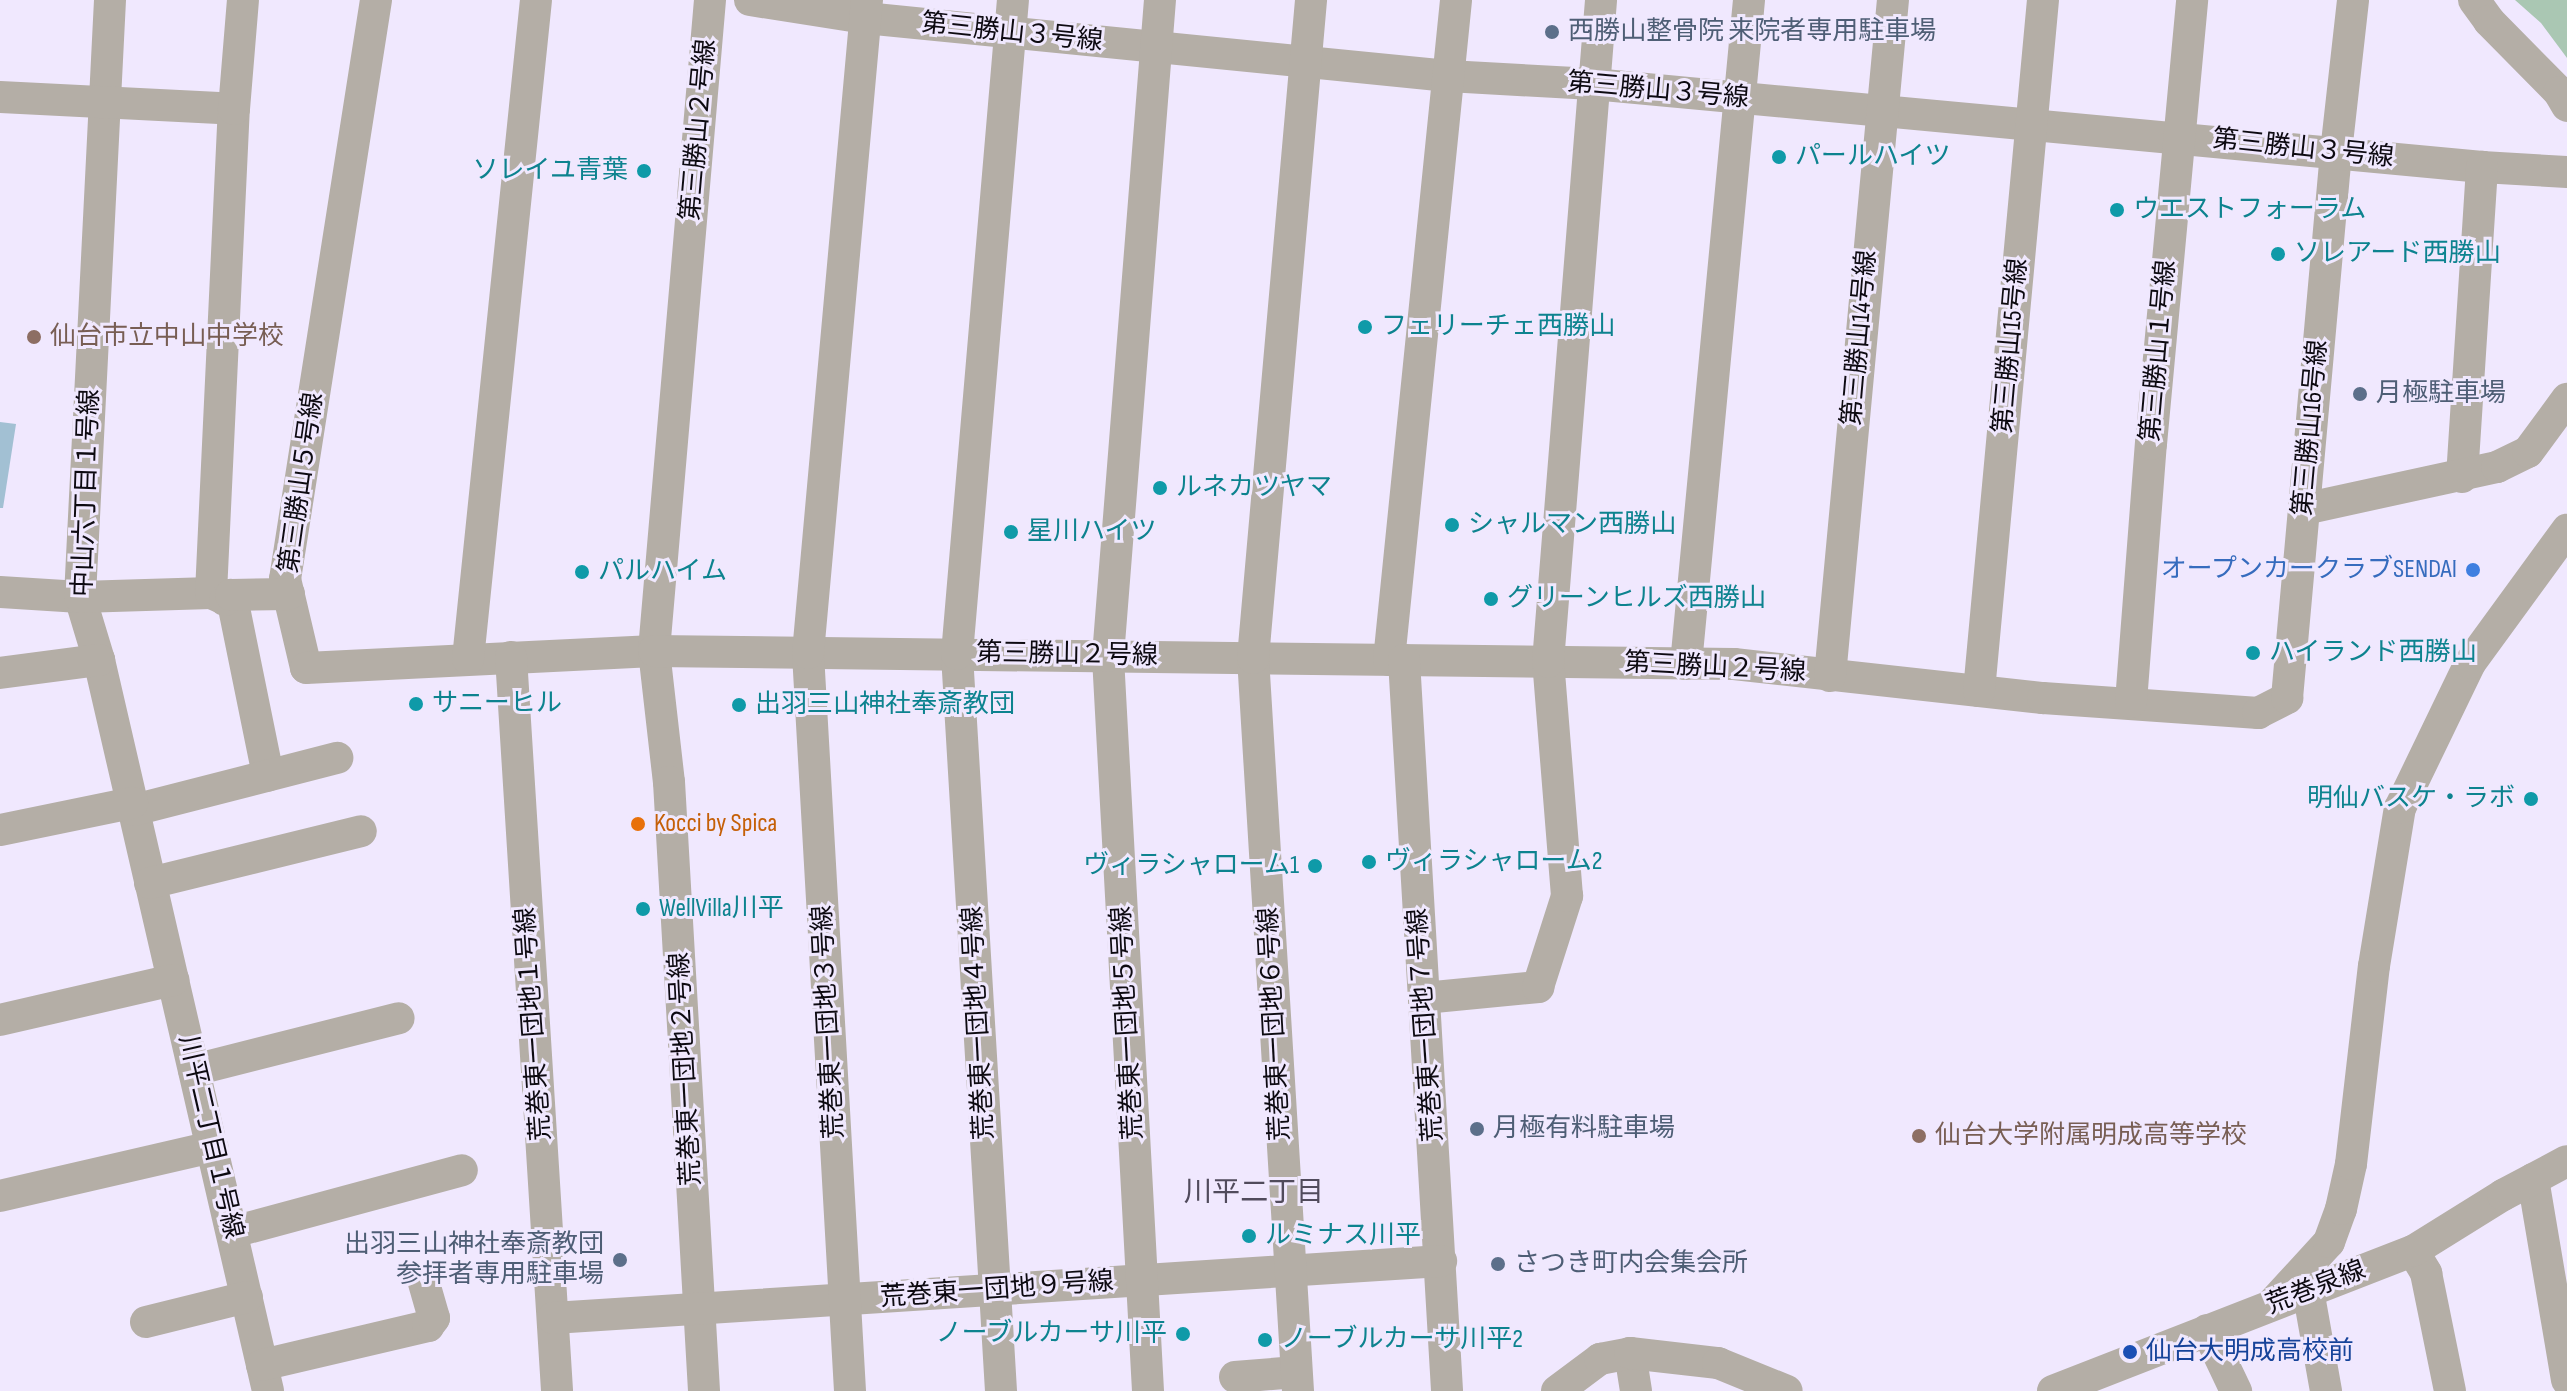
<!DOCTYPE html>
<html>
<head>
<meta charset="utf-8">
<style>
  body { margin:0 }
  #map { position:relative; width:2567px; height:1391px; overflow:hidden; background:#f0e8fe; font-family:"Sofia Sans Condensed","Noto Sans JP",sans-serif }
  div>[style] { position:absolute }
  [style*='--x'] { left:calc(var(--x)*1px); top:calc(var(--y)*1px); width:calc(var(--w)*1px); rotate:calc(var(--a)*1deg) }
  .forest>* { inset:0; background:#aac7b3 }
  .water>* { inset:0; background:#a2c0d3 }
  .minor>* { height:32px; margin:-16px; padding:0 16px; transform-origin:16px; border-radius:16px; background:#b4aea6 }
  .dots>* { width:22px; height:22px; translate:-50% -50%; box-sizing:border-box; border:4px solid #f0e8fe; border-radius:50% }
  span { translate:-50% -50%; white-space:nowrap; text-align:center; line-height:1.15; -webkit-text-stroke:6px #f0e8fe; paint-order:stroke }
  .service-label { font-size:26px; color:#4e5e75 }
  .left { translate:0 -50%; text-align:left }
  .right { translate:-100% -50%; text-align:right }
  .street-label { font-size:26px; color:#0d0a11 }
  .culture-label { font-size:26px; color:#0d838f }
  .education-label { font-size:26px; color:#785e54 }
  .shop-label { font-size:26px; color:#366cbe }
  .food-label { font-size:26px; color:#c56008 }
  .transit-label { font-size:26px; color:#164399 }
  .neighbourhood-label { font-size:28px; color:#514b5c }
</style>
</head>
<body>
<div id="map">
  <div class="forest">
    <div style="clip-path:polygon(2515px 0,2567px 0,2567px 58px,2541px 23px)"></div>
  </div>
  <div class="water">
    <div style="clip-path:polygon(0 422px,16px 424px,3px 508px,0 508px)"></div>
  </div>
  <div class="minor">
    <div style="--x:110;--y:0;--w:598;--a:92.88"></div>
    <div style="--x:80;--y:597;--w:66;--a:73.2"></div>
    <div style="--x:99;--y:660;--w:750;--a:76.98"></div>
    <div style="--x:376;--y:0;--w:586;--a:98.93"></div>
    <div style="--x:285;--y:579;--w:91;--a:76.7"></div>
    <div style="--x:306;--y:668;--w:348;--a:-2.8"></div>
    <div style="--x:654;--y:651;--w:132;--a:83.5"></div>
    <div style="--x:669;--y:782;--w:610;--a:86.71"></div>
    <div style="--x:710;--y:0;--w:653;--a:94.92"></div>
    <div style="--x:654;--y:651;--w:1080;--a:0.69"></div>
    <div style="--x:1734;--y:664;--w:311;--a:6.3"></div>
    <div style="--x:2043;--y:698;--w:216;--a:4"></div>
    <div style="--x:2258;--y:713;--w:33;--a:-27"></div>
    <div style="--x:2287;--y:698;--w:548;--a:-84.87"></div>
    <div style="--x:2336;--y:152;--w:153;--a:-83.6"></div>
    <div style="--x:750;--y:0;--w:116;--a:8.9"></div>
    <div style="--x:865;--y:18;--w:586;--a:5.68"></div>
    <div style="--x:1448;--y:76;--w:145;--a:3.2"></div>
    <div style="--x:1593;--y:84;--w:893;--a:5.33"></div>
    <div style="--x:2482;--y:167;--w:85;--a:3.4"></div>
    <div style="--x:2474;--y:0;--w:26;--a:54"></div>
    <div style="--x:2489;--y:21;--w:100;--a:45.4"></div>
    <div style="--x:2559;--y:92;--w:16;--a:60"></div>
    <div style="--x:0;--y:97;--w:234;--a:2.9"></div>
    <div style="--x:2462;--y:477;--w:311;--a:-86.3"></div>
    <div style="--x:2304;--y:509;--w:198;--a:-12.3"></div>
    <div style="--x:2497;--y:467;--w:34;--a:-26"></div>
    <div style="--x:2528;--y:452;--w:66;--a:-53.7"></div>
    <div style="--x:0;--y:592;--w:80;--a:3.6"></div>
    <div style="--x:80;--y:597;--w:131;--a:-1.7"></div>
    <div style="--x:211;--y:593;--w:24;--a:24"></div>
    <div style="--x:233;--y:603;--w:176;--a:78.5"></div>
    <div style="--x:211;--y:593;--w:485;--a:-87.3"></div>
    <div style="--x:234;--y:109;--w:109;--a:-85.3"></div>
    <div style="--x:225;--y:600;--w:8;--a:-40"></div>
    <div style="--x:231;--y:595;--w:58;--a:-1"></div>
    <div style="--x:511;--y:657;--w:735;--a:86.41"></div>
    <div style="--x:468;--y:659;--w:662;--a:-84.11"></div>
    <div style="--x:1389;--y:660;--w:663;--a:-84.2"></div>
    <div style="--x:1404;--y:660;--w:732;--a:86.63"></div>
    <div style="--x:1686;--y:664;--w:667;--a:-84.58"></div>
    <div style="--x:0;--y:673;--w:100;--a:-7.5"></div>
    <div style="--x:1830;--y:676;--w:679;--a:-84.68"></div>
    <div style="--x:1979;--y:691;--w:694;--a:-84.71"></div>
    <div style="--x:2131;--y:702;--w:259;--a:-85.6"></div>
    <div style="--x:2151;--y:444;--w:446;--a:-84.7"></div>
    <div style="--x:134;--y:810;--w:210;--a:-14.4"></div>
    <div style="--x:0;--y:830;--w:135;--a:-11.6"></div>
    <div style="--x:150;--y:883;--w:217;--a:-13.8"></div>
    <div style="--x:1424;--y:998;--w:115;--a:-5.5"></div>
    <div style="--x:1538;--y:987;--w:96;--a:-72.3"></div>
    <div style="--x:1567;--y:896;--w:235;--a:-94.6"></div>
    <div style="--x:1548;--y:662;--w:664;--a:-85.42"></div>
    <div style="--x:0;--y:1020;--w:178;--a:-13"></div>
    <div style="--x:194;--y:1070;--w:211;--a:-14.2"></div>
    <div style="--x:2533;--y:1179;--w:204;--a:80.4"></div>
    <div style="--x:0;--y:1196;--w:218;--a:-13"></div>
    <div style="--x:233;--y:1232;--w:237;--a:-15.1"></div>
    <div style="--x:2413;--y:1251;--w:26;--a:59"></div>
    <div style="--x:2426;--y:1273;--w:120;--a:78.5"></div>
    <div style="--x:2308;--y:1290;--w:103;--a:79.9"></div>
    <div style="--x:2272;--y:1304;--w:84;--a:-47.4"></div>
    <div style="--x:2329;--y:1242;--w:35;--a:-70"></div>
    <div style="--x:2341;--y:1209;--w:46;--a:-77.5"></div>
    <div style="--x:2351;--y:1164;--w:199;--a:-83.4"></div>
    <div style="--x:2374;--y:966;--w:160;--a:-80.7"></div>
    <div style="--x:2400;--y:808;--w:161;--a:-64.2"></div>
    <div style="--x:2470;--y:663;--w:165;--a:-53.9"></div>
    <div style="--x:553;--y:1318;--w:890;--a:-3.67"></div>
    <div style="--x:146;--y:1322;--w:104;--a:-13.9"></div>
    <div style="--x:2207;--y:1330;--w:68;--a:64.6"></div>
    <div style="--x:1630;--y:1353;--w:38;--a:81"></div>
    <div style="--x:262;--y:1365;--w:171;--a:-13.2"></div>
    <div style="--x:428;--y:1326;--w:10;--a:-53"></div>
    <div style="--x:434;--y:1318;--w:35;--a:-106"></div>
    <div style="--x:1235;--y:1377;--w:61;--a:-4.7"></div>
    <div style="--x:850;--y:1391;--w:739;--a:-93.26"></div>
    <div style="--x:808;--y:653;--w:656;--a:-84.84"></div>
    <div style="--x:1001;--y:1391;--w:738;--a:-93.42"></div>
    <div style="--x:957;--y:654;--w:656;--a:-85.11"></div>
    <div style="--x:1148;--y:1391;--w:736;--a:-93.12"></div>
    <div style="--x:1108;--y:656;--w:658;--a:-85.47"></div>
    <div style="--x:1298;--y:1391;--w:734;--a:-93.51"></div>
    <div style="--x:1253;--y:658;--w:661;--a:-84.96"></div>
    <div style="--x:1557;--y:1391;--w:54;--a:-36.7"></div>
    <div style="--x:1600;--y:1359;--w:31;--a:-11"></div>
    <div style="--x:1630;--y:1353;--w:89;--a:6.5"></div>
    <div style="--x:1718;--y:1363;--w:74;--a:22.1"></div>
    <div style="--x:2053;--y:1391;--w:386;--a:-21.3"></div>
    <div style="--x:2413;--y:1251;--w:106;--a:-31.9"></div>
    <div style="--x:2503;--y:1195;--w:72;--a:-28"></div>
  </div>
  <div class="dots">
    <div style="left:1552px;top:32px;background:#5c6f8a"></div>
    <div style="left:1779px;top:157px;background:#0f9aa8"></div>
    <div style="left:644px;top:171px;background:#0f9aa8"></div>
    <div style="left:2117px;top:210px;background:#0f9aa8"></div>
    <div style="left:2278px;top:254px;background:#0f9aa8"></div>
    <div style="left:1365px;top:327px;background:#0f9aa8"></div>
    <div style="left:34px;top:337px;background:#8d6e63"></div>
    <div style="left:2360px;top:394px;background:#5c6f8a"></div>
    <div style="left:1160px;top:488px;background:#0f9aa8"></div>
    <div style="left:1452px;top:525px;background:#0f9aa8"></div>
    <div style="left:1011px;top:532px;background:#0f9aa8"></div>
    <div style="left:2473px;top:570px;background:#3f7fe0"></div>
    <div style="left:582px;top:572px;background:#0f9aa8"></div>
    <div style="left:1491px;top:599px;background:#0f9aa8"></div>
    <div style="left:2253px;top:653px;background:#0f9aa8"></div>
    <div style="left:416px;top:704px;background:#0f9aa8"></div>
    <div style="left:739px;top:705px;background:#0f9aa8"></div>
    <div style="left:2531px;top:799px;background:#0f9aa8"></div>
    <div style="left:638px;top:824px;background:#e8710a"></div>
    <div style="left:1369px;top:862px;background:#0f9aa8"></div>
    <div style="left:1315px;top:866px;background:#0f9aa8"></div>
    <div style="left:643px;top:909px;background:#0f9aa8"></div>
    <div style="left:1477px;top:1129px;background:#5c6f8a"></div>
    <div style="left:1919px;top:1136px;background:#8d6e63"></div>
    <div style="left:1249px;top:1236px;background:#0f9aa8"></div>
    <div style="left:620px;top:1260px;background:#5c6f8a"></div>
    <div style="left:1498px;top:1264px;background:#5c6f8a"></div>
    <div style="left:1183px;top:1334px;background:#0f9aa8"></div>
    <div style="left:1265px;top:1340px;background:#0f9aa8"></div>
    <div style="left:2130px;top:1352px;background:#1a4fb4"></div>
  </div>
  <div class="service-label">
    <span class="left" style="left:1568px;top:32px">西勝山整骨院 来院者専用駐車場</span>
    <span class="left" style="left:2376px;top:394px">月極駐車場</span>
    <span class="left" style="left:1493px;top:1129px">月極有料駐車場</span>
    <span class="right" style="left:604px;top:1260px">出羽三山神社奉斎教団<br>参拝者専用駐車場</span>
    <span class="left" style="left:1514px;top:1264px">さつき町内会集会所</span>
  </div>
  <div class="street-label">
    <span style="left:1012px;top:33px;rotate:6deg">第三勝山３号線</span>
    <span style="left:1658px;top:91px;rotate:5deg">第三勝山３号線</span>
    <span style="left:699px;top:130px;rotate:-85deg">第三勝山２号線</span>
    <span style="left:2303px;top:149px;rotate:6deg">第三勝山３号線</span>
    <span style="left:1860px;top:338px;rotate:-85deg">第三勝山14号線</span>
    <span style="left:2011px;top:346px;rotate:-85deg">第三勝山15号線</span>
    <span style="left:2159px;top:351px;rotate:-85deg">第三勝山１号線</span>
    <span style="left:2311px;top:428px;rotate:-85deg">第三勝山16号線</span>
    <span style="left:302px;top:483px;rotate:-82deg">第三勝山５号線</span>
    <span style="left:87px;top:493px;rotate:-88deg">中山六丁目１号線</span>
    <span style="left:1067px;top:655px;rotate:1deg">第三勝山２号線</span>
    <span style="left:1715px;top:668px;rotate:3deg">第三勝山２号線</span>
    <span style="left:829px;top:1022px;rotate:-93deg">荒巻東一団地３号線</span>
    <span style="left:979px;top:1023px;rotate:-93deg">荒巻東一団地４号線</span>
    <span style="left:1128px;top:1023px;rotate:-93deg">荒巻東一団地５号線</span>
    <span style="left:534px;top:1024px;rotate:-94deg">荒巻東一団地１号線</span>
    <span style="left:1275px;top:1024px;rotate:-93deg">荒巻東一団地６号線</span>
    <span style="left:1426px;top:1025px;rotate:-94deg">荒巻東一団地７号線</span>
    <span style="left:686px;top:1069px;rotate:-93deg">荒巻東一団地２号線</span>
    <span style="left:210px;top:1137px;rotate:77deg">川平二丁目１号線</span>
    <span style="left:2316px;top:1288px;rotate:-21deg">荒巻泉線</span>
    <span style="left:997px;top:1290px;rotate:-4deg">荒巻東一団地９号線</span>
  </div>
  <div class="culture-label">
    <span class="left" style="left:1795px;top:157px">パールハイツ</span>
    <span class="right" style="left:628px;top:171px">ソレイユ青葉</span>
    <span class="left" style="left:2133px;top:210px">ウエストフォーラム</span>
    <span class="left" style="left:2294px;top:254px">ソレアード西勝山</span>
    <span class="left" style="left:1381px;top:327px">フェリーチェ西勝山</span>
    <span class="left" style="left:1176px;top:488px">ルネカツヤマ</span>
    <span class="left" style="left:1468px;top:525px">シャルマン西勝山</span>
    <span class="left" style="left:1027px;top:532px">星川ハイツ</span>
    <span class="left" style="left:598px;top:572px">パルハイム</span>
    <span class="left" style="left:1507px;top:599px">グリーンヒルズ西勝山</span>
    <span class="left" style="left:2269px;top:653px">ハイランド西勝山</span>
    <span class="left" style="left:432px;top:704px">サニーヒル</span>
    <span class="left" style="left:755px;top:705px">出羽三山神社奉斎教団</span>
    <span class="right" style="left:2515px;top:799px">明仙バスケ・ラボ</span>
    <span class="left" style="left:1385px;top:862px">ヴィラシャローム2</span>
    <span class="right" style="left:1299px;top:866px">ヴィラシャローム1</span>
    <span class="left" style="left:659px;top:909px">WellVilla川平</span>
    <span class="left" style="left:1265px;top:1236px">ルミナス川平</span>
    <span class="right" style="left:1167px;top:1334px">ノーブルカーサ川平</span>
    <span class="left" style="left:1281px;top:1340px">ノーブルカーサ川平2</span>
  </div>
  <div class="education-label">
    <span class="left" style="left:50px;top:337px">仙台市立中山中学校</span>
    <span class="left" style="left:1935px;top:1136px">仙台大学附属明成高等学校</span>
  </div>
  <div class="shop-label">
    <span class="right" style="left:2457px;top:570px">オープンカークラブSENDAI</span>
  </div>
  <div class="food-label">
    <span class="left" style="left:654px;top:824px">Kocci by Spica</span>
  </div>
  <div class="transit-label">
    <span class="left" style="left:2146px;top:1352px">仙台大明成高校前</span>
  </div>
  <div class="neighbourhood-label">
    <span style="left:1254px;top:1193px">川平二丁目</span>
  </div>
</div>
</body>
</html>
